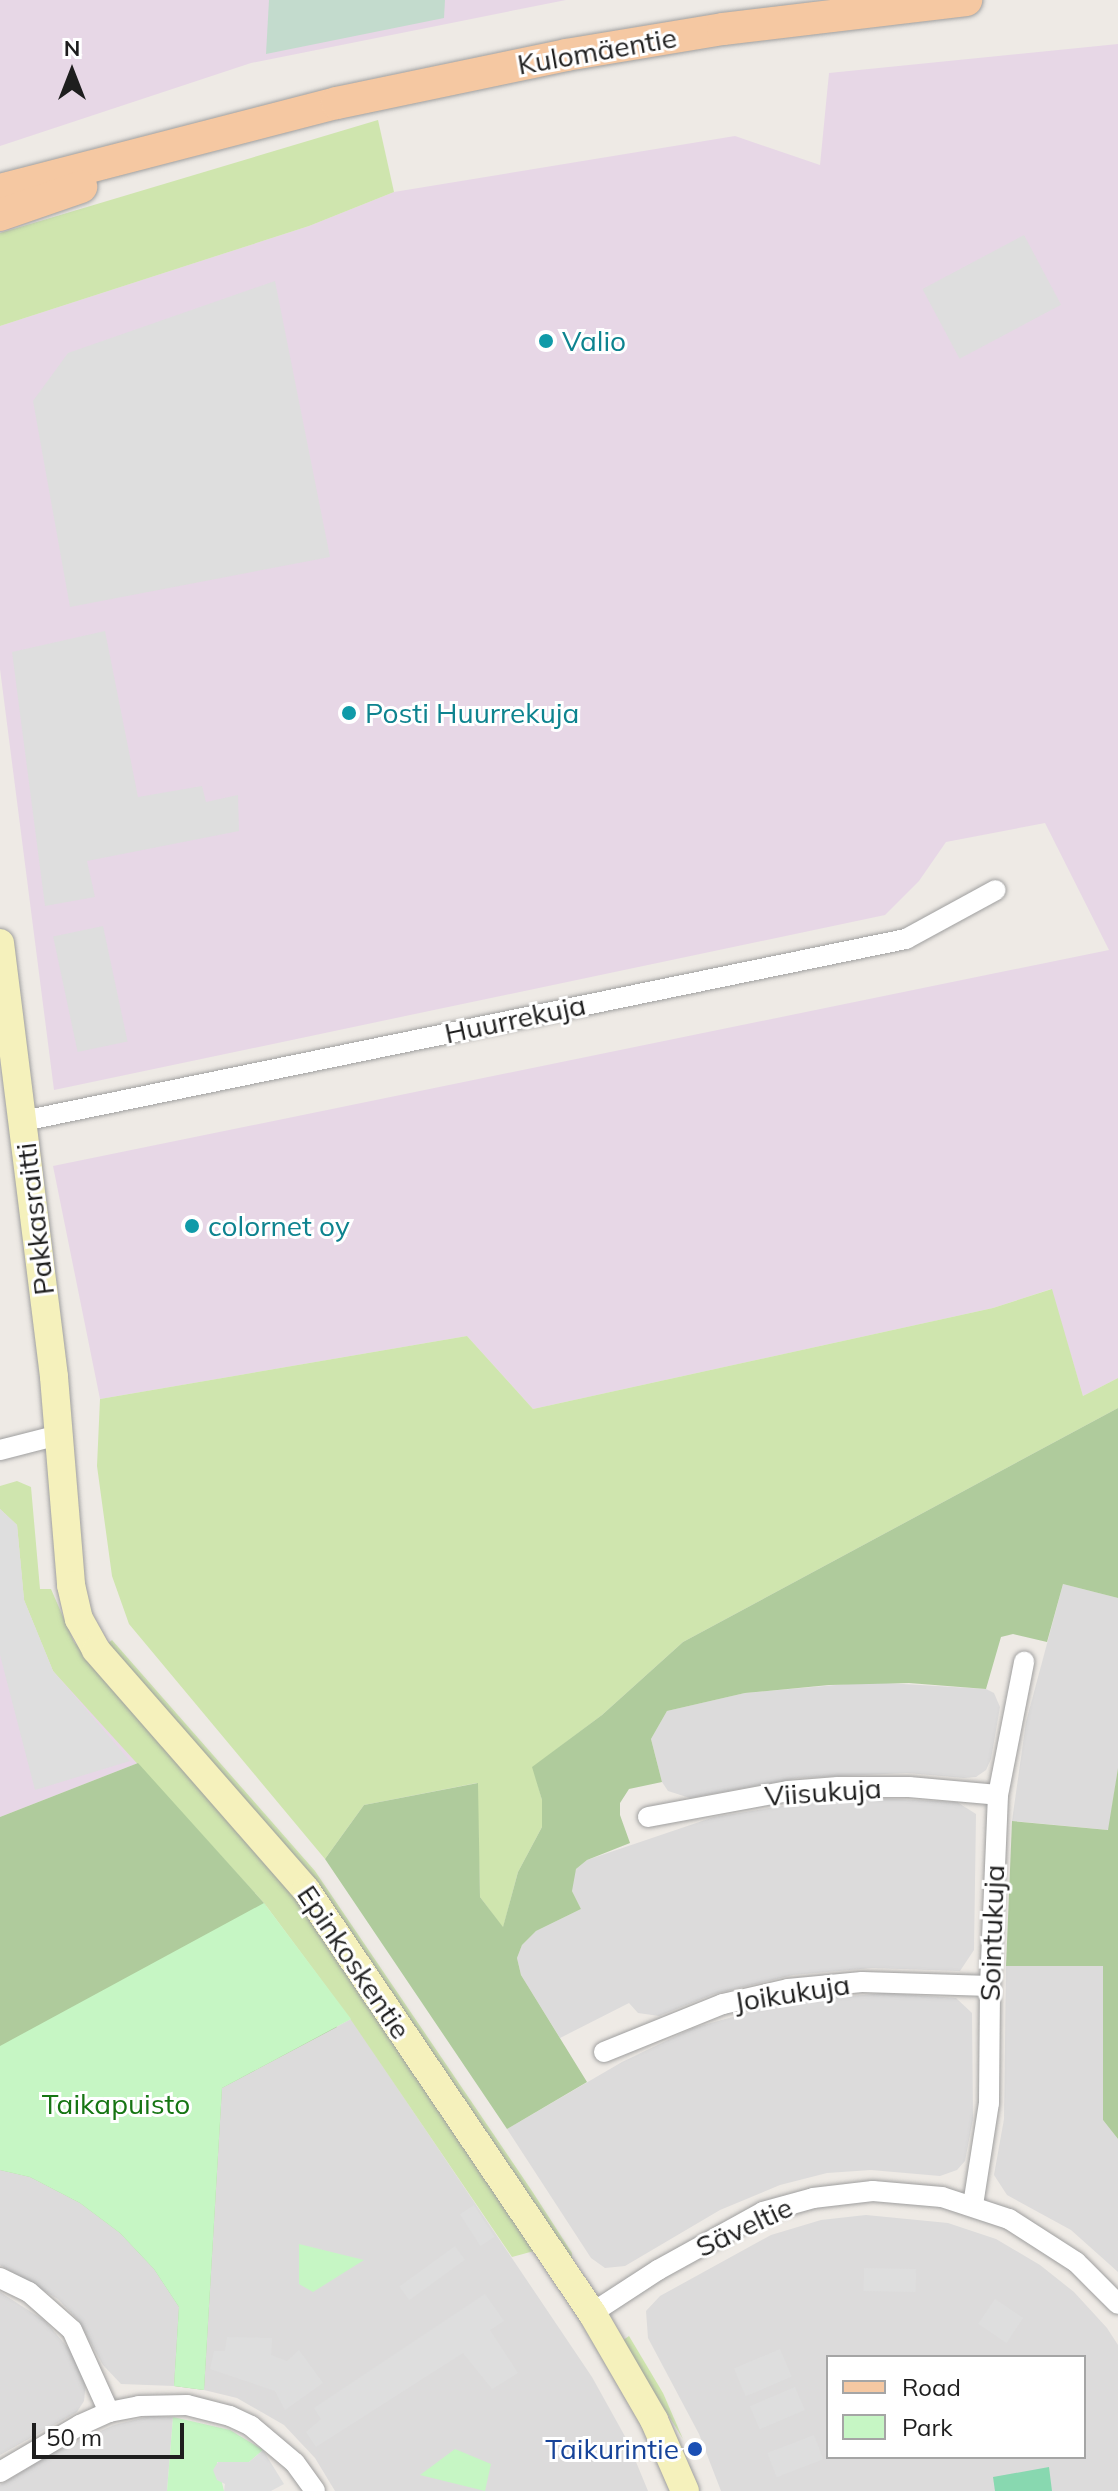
<!DOCTYPE html>
<html>
<head>
<meta charset="utf-8">
<style>
  body { margin:0 }
  #map { position:relative; width:1118px; height:2491px; overflow:hidden; background:#eeeae5; font-family:Mulish,sans-serif }
  div>[style] { position:absolute }
  [style*='--x'] { left:calc(var(--x)*1px); top:calc(var(--y)*1px); width:calc(var(--w)*1px); rotate:calc(var(--a)*1deg) }
  .residential>* { inset:0; background:#dcdbdb }
  .industrial>* { inset:0; background:#e7d7e6 }
  .grass>* { inset:0; background:#cfe5ae }
  .forest>* { inset:0; background:#afcb9c }
  .wetland>* { inset:0; background:#c3dbcd }
  .park>* { inset:0; background:#c6f6c4 }
  .pitch>* { inset:0; background:#88d8b0 }
  .parking>* { inset:0; background:#dedede; transform-origin:0 0 }
  .roads { filter:drop-shadow(0 0 2px #9f9f9f) drop-shadow(0 0 2px #9f9f9f) }
  .street>* { height:20px; margin:-10px; padding:0 10px; transform-origin:10px; border-radius:10px; background:#fff }
  .secondary>* { height:28px; margin:-14px; padding:0 14px; transform-origin:14px; border-radius:14px; background:#f5f1bc }
  .primary>* { height:32px; margin:-16px; padding:0 16px; transform-origin:16px; border-radius:16px; background:#f5c8a2 }
  .dots>* { width:22px; height:22px; translate:-50% -50%; box-sizing:border-box; border:4px solid #fff; border-radius:50% }
  span { translate:-50% -50%; white-space:nowrap; text-align:center; line-height:1.15; -webkit-text-stroke:6px #fff; paint-order:stroke }
  .street-label { font-size:28px; color:#1e1e1e }
  .culture-label { font-size:28px; color:#0d838f }
  .left { translate:0 -50%; text-align:left }
  .park-label { font-size:28px; color:#167513 }
  .transit-label { font-size:28px; color:#164399 }
  .right { translate:-100% -50%; text-align:right }
  .legend { position:absolute; left:826px; top:2355px; width:260px; height:104px; box-sizing:border-box; background:#fff; border:2px solid #a5a5a5; margin:0; padding:10px 14px; list-style:none; font-size:24px; color:#1e1e1e }
  .legend li { display:flex; align-items:center; gap:16px; height:40px }
  .legend b { width:40px; border:2px solid #a5a5a5 }
  .north { position:absolute; left:32px; top:32px; width:80px; height:80px; -webkit-text-stroke:6px #fff; paint-order:stroke; rotate:0deg; font-size:22px; font-weight:700; line-height:32px; text-align:center; color:#1e1e1e }
  .north::after { content:''; display:block; margin:auto; width:28px; height:36px; background:#1e1e1e; clip-path:polygon(50% 0,100% 100%,50% 72%,0 100%) }
  .scale { position:absolute; left:32px; top:2423px; width:152px; height:36px; box-sizing:border-box; border:4px solid #1e1e1e; border-top:0; padding-left:10px; font-size:24px; line-height:28px; white-space:nowrap; color:#1e1e1e; -webkit-text-stroke:6px #fff; paint-order:stroke }
</style>
</head>
<body>
<div id="map">
  <div class="residential">
    <div style="clip-path:polygon(1063px 1584px,1118px 1598px,1118px 1768px,1109px 1830px,1012px 1821px,1026px 1722px)"></div>
    <div style="clip-path:polygon(870px 1682px,986px 1689px,994px 1693px,1000px 1707px,991px 1759px,986px 1770px,976px 1777px,964px 1778px,907px 1773px,798px 1778px,690px 1798px,668px 1791px,662px 1782px,651px 1739px,667px 1711px,745px 1693px)"></div>
    <div style="clip-path:polygon(874px 1798px,957px 1802px,976px 1814px,974px 1950px,960px 1971px,872px 1968px,793px 1975px,714px 1994px,659px 2016px,638px 2013px,629px 2003px,560px 2038px,521px 1975px,517px 1958px,522px 1945px,536px 1931px,581px 1909px,572px 1891px,572px 1878px,576px 1869px,587px 1860px,714px 1817px,820px 1800px)"></div>
    <div style="clip-path:polygon(1006px 1966px,1103px 1966px,1103px 2120px,1118px 2139px,1118px 2272px,1071px 2230px,1007px 2195px,994px 2175px,1004px 2119px)"></div>
    <div style="clip-path:polygon(884px 1993px,956px 1998px,972px 2013px,973px 2119px,965px 2161px,957px 2170px,940px 2176px,871px 2170px,827px 2173px,780px 2185px,720px 2210px,625px 2266px,605px 2268px,591px 2258px,507px 2129px,622px 2062px,693px 2028px,787px 2002px)"></div>
    <div style="clip-path:polygon(351px 2019px,592px 2377px,627px 2440px,648px 2491px,335px 2491px,315px 2458px,284px 2425px,237px 2398px,204px 2390px,222px 2088px)"></div>
    <div style="clip-path:polygon(0 2170px,30px 2177px,80px 2203px,120px 2233px,154px 2269px,179px 2307px,174px 2386px,121px 2384px,103px 2365px,78px 2320px,58px 2299px,0 2265px)"></div>
    <div style="clip-path:polygon(evenodd,866px 2215px,948px 2223px,996px 2239px,1040px 2265px,1074px 2292px,1107px 2328px,1118px 2345px,1118px 2491px,721px 2491px,699px 2434px,648px 2338px,646px 2311px,660px 2296px,771px 2235px,821px 2220px,866px 2215px,828px 2357px,1084px 2357px,1084px 2457px,828px 2457px,828px 2357px)"></div>
    <div style="clip-path:polygon(0 2292px,45px 2321px,69px 2349px,86px 2382px,84px 2401px,77px 2412px,0 2455px)"></div>
    <div style="clip-path:polygon(150px 2416px,173px 2417px,167px 2491px,0 2491px,0 2485px,58px 2450px,114px 2425px)"></div>
  </div>
  <div class="industrial">
    <div style="clip-path:polygon(0 0,566px 0,251px 63px,0 146px)"></div>
    <div style="clip-path:polygon(1118px 44px,1118px 1378px,1083px 1396px,1051px 1289px,993px 1308px,533px 1409px,467px 1336px,100px 1399px,53px 1166px,1109px 950px,1045px 823px,946px 842px,919px 881px,885px 915px,54px 1090px,0 669px,0 326px,309px 226px,394px 192px,735px 136px,820px 165px,829px 73px)"></div>
    <div style="clip-path:polygon(0 1509px,17px 1525px,24px 1600px,53px 1671px,138px 1763px,0 1817px)"></div>
  </div>
  <div class="grass">
    <div style="clip-path:polygon(378px 120px,394px 192px,309px 226px,0 326px,0 233px)"></div>
    <div style="clip-path:polygon(1052px 1289px,1083px 1396px,1118px 1378px,1118px 1408px,683px 1642px,602px 1715px,533px 1767px,542px 1800px,542px 1827px,518px 1872px,503px 1928px,480px 1897px,477px 1783px,364px 1805px,325px 1859px,129px 1624px,112px 1576px,97px 1466px,100px 1399px,467px 1336px,533px 1409px,993px 1308px)"></div>
    <div style="clip-path:polygon(17px 1481px,31px 1487px,40px 1589px,51px 1589px,74px 1642px,287px 1885px,534px 2251px,512px 2257px,351px 2020px,264px 1903px,53px 1671px,24px 1600px,17px 1525px,0 1509px,0 1486px)"></div>
    <div style="clip-path:polygon(112px 1640px,315px 1871px,532px 2191px,572px 2253px,572px 2262px,106px 1645px)"></div>
    <div style="clip-path:polygon(629px 2336px,663px 2393px,683px 2439px,622px 2341px)"></div>
  </div>
  <div class="forest">
    <div style="clip-path:polygon(1118px 1408px,1118px 1598px,1063px 1584px,1047px 1642px,1013px 1634px,1001px 1637px,986px 1689px,909px 1683px,829px 1685px,745px 1693px,667px 1711px,651px 1739px,662px 1782px,629px 1789px,620px 1803px,620px 1815px,630px 1843px,587px 1860px,576px 1869px,572px 1891px,581px 1909px,536px 1931px,522px 1945px,517px 1958px,521px 1975px,587px 2082px,507px 2129px,325px 1859px,364px 1805px,478px 1783px,480px 1897px,503px 1927px,518px 1872px,542px 1827px,542px 1800px,532px 1767px,602px 1715px,683px 1642px)"></div>
    <div style="clip-path:polygon(138px 1763px,264px 1903px,337px 2027px,222px 2088px,204px 2390px,174px 2386px,179px 2307px,154px 2269px,120px 2233px,80px 2203px,30px 2177px,0 2170px,0 1817px)"></div>
    <div style="clip-path:polygon(1118px 1768px,1118px 2139px,1103px 2120px,1103px 1966px,1006px 1966px,1012px 1821px,1108px 1830px)"></div>
  </div>
  <div class="wetland">
    <div style="clip-path:polygon(269px 0,445px 0,444px 18px,266px 54px)"></div>
  </div>
  <div class="park">
    <div style="clip-path:polygon(264px 1903px,351px 2019px,222px 2088px,204px 2390px,174px 2386px,179px 2307px,154px 2269px,120px 2233px,80px 2203px,30px 2177px,0 2170px,0 2046px)"></div>
    <div style="clip-path:polygon(299px 2244px,364px 2260px,313px 2292px,299px 2284px)"></div>
    <div style="clip-path:polygon(173px 2417px,230px 2430px,263px 2450px,249px 2462px,217px 2462px,224px 2491px,167px 2491px)"></div>
    <div style="clip-path:polygon(455px 2449px,491px 2464px,485px 2491px,420px 2475px)"></div>
  </div>
  <div class="pitch">
    <div style="clip-path:polygon(1049px 2467px,1052px 2491px,995px 2491px,993px 2477px)"></div>
  </div>
  <div class="parking">
    <div style="left:1024px;top:235px;width:79px;height:115px;rotate:62deg"></div>
    <div style="clip-path:polygon(275px 281px,330px 557px,70px 607px,33px 401px,68px 353px)"></div>
    <div style="clip-path:polygon(105px 631px,138px 797px,202px 786px,206px 802px,238px 795px,239px 831px,87px 861px,95px 897px,45px 906px,12px 652px)"></div>
    <div style="left:103px;top:926px;width:118px;height:51px;rotate:78deg"></div>
    <div style="clip-path:polygon(0 1509px,17px 1525px,24px 1600px,53px 1671px,130px 1761px,35px 1790px,0 1655px)"></div>
    <div style="left:474px;top:2205px;width:38px;height:17px;rotate:57deg"></div>
    <div style="left:455px;top:2246px;width:17px;height:69px;rotate:54deg"></div>
    <div style="left:864px;top:2268px;width:52px;height:23px;rotate:1deg"></div>
    <div style="clip-path:polygon(485px 2294px,504px 2321px,490px 2330px,518px 2373px,492px 2389px,463px 2353px,316px 2447px,306px 2432px,321px 2419px,314px 2408px)"></div>
    <div style="left:995px;top:2299px;width:34px;height:30px;rotate:34deg"></div>
    <div style="clip-path:polygon(227px 2337px,272px 2338px,271px 2355px,287px 2361px,299px 2350px,323px 2383px,285px 2410px,275px 2391px,210px 2369px,214px 2351px,225px 2351px)"></div>
    <div style="left:780px;top:2349px;width:30px;height:50px;rotate:67deg"></div>
    <div style="left:795px;top:2387px;width:25px;height:49px;rotate:67deg"></div>
    <div style="left:814px;top:2435px;width:26px;height:50px;rotate:69deg"></div>
    <div style="clip-path:polygon(263px 2450px,284px 2484px,271px 2491px,224px 2491px,225px 2484px,217px 2480px,213px 2470px,218px 2462px,249px 2462px)"></div>
  </div>
  <div class="roads">
    <div class="street">
      <div style="--x:23;--y:1121;--w:902;--a:-11.65"></div>
      <div style="--x:906;--y:939;--w:102;--a:-28.6"></div>
      <div style="--x:0;--y:1450;--w:61;--a:-14.3"></div>
      <div style="--x:648;--y:1817;--w:142;--a:-10.5"></div>
      <div style="--x:788;--y:1791;--w:50;--a:-4.6"></div>
      <div style="--x:838;--y:1787;--w:71;--a:0"></div>
      <div style="--x:909;--y:1787;--w:89;--a:5.1"></div>
      <div style="--x:604;--y:2052;--w:128;--a:-22"></div>
      <div style="--x:723;--y:2004;--w:67;--a:-13"></div>
      <div style="--x:788;--y:1989;--w:74;--a:-5.4"></div>
      <div style="--x:862;--y:1982;--w:128;--a:1.8"></div>
      <div style="--x:973;--y:2205;--w:103;--a:-81.1"></div>
      <div style="--x:989;--y:2103;--w:117;--a:-89.5"></div>
      <div style="--x:990;--y:1986;--w:191;--a:-87.6"></div>
      <div style="--x:998;--y:1795;--w:136;--a:-78.9"></div>
      <div style="--x:0;--y:2278;--w:32;--a:26"></div>
      <div style="--x:29;--y:2292;--w:57;--a:41.5"></div>
      <div style="--x:72;--y:2330;--w:90;--a:65.7"></div>
      <div style="--x:592;--y:2313;--w:79;--a:-33.1"></div>
      <div style="--x:658;--y:2270;--w:120;--a:-28.9"></div>
      <div style="--x:763;--y:2212;--w:52;--a:-15.6"></div>
      <div style="--x:813;--y:2198;--w:60;--a:-6.7"></div>
      <div style="--x:873;--y:2191;--w:69;--a:5"></div>
      <div style="--x:942;--y:2197;--w:71;--a:18.2"></div>
      <div style="--x:1009;--y:2219;--w:80;--a:32.7"></div>
      <div style="--x:1076;--y:2262;--w:59;--a:45"></div>
      <div style="--x:0;--y:2472;--w:93;--a:-30.4"></div>
      <div style="--x:80;--y:2425;--w:32;--a:-24"></div>
      <div style="--x:109;--y:2412;--w:31;--a:-11"></div>
      <div style="--x:139;--y:2406;--w:48;--a:-1.2"></div>
      <div style="--x:187;--y:2405;--w:44;--a:14.3"></div>
      <div style="--x:230;--y:2416;--w:23;--a:25"></div>
      <div style="--x:251;--y:2426;--w:57;--a:40.1"></div>
      <div style="--x:295;--y:2463;--w:34;--a:54"></div>
    </div>
    <div class="secondary">
      <div style="--x:0;--y:943;--w:437;--a:82.9"></div>
      <div style="--x:54;--y:1377;--w:209;--a:85.3"></div>
      <div style="--x:71;--y:1585;--w:35;--a:77"></div>
      <div style="--x:79;--y:1619;--w:35;--a:61"></div>
      <div style="--x:96;--y:1650;--w:319;--a:48.8"></div>
      <div style="--x:306;--y:1890;--w:511;--a:55.94"></div>
      <div style="--x:592;--y:2313;--w:124;--a:59.9"></div>
      <div style="--x:654;--y:2420;--w:77;--a:66.4"></div>
    </div>
    <div class="primary">
      <div style="--x:0;--y:190;--w:348;--a:-14.5"></div>
      <div style="--x:337;--y:103;--w:234;--a:-11.8"></div>
      <div style="--x:566;--y:55;--w:159;--a:-9.4"></div>
      <div style="--x:723;--y:29;--w:245;--a:-6.8"></div>
      <div style="--x:0;--y:215;--w:86;--a:-19.1"></div>
    </div>
  </div>
  <div class="dots">
    <div style="left:546px;top:341px;background:#0f9aa8"></div>
    <div style="left:349px;top:713px;background:#0f9aa8"></div>
    <div style="left:192px;top:1226px;background:#0f9aa8"></div>
    <div style="left:695px;top:2449px;background:#1a4fb4"></div>
  </div>
  <div class="street-label">
    <span style="left:597px;top:51px;rotate:-10deg">Kulomäentie</span>
    <span style="left:515px;top:1019px;rotate:-12deg">Huurrekuja</span>
    <span style="left:35px;top:1219px;rotate:-97deg">Pakkasraitti</span>
    <span style="left:823px;top:1792px;rotate:-4deg">Viisukuja</span>
    <span style="left:992px;top:1933px;rotate:-88deg">Sointukuja</span>
    <span style="left:354px;top:1962px;rotate:56deg">Epinkoskentie</span>
    <span style="left:792px;top:1993px;rotate:-9deg">Joikukuja</span>
    <span style="left:744px;top:2227px;rotate:-25deg">Säveltie</span>
  </div>
  <div class="culture-label">
    <span class="left" style="left:562px;top:341px">Valio</span>
    <span class="left" style="left:365px;top:713px">Posti Huurrekuja</span>
    <span class="left" style="left:208px;top:1226px">colornet oy</span>
  </div>
  <div class="park-label">
    <span style="left:116px;top:2104px">Taikapuisto</span>
  </div>
  <div class="transit-label">
    <span class="right" style="left:679px;top:2449px">Taikurintie</span>
  </div>
  <ul class="legend">
  <li><b style="height:10px;background:#f5c8a2"></b>Road</li>
  <li><b style="height:22px;background:#c6f6c4"></b>Park</li>
  </ul>
  <div class="north">N</div>
  <div class="scale">50 m</div>
</div>
</body>
</html>
